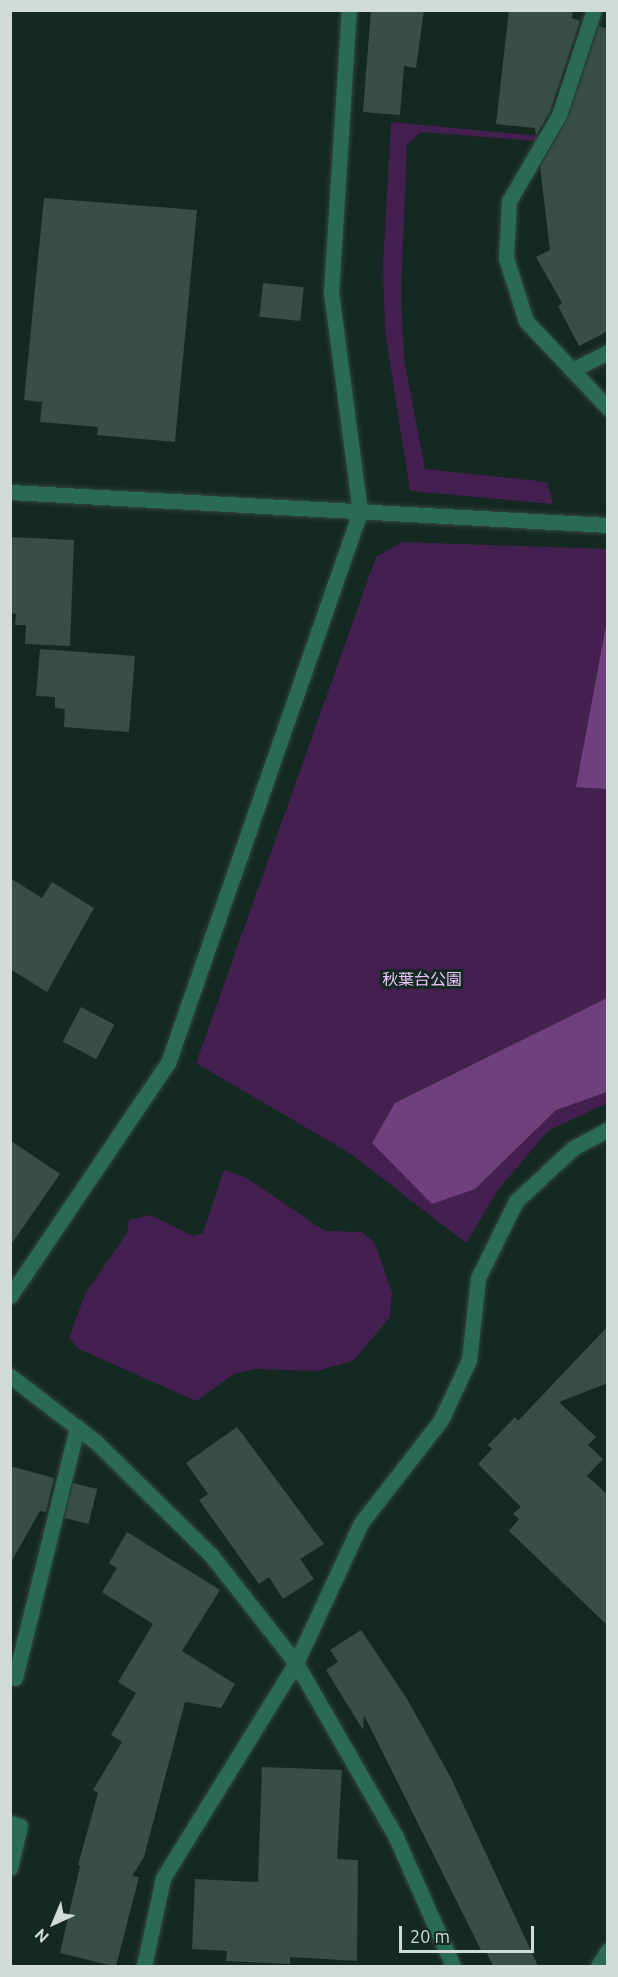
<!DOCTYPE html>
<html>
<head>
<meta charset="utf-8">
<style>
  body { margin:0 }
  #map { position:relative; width:618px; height:1977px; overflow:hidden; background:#142921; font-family:Ubuntu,"Noto Sans JP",sans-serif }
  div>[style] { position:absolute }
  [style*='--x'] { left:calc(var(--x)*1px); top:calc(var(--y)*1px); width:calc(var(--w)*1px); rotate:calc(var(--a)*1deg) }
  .green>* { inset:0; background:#43204f }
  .forest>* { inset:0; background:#6e417d }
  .building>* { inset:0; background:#394f46; transform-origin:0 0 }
  .roads { filter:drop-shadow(0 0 2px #32463e) drop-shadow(0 0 2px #32463e) }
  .lane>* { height:15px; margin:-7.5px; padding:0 7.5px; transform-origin:7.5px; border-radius:7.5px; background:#2a6b56 }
  .street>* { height:15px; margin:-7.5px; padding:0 7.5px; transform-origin:7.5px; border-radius:7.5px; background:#2a6b56 }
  span { translate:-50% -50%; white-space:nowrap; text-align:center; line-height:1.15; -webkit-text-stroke:6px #142921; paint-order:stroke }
  .park-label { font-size:16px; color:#edc6fb }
  .frame { position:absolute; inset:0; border:12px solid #d0ddd7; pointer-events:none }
  .north { position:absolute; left:24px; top:1893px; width:60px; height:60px; -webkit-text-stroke:4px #142921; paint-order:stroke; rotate:224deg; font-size:16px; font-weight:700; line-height:24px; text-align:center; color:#d0ddd7 }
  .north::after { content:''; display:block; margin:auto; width:21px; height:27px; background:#d0ddd7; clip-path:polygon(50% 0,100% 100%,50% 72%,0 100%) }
  .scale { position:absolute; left:399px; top:1926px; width:135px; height:27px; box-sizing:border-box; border:3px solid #d0ddd7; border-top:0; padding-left:8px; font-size:18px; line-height:21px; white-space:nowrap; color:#d0ddd7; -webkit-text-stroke:4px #142921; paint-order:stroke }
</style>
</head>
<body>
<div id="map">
  <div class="green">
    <div style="clip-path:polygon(391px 122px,539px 136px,535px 141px,421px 132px,407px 145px,401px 293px,404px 359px,425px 469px,547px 482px,553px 504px,410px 491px,385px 331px,383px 265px)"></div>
    <div style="clip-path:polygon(402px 542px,607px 549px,607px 1103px,548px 1131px,498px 1190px,466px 1243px,351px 1154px,196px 1063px,376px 557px)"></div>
    <div style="clip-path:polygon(224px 1170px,245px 1177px,325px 1231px,362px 1232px,375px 1243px,392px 1293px,390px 1317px,353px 1361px,317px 1371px,255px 1369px,234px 1374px,196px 1401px,79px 1349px,69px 1338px,85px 1294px,127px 1233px,129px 1220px,151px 1215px,193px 1236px,203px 1233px)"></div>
  </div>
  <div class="forest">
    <div style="clip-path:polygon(607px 620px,607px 789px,576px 787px)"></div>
    <div style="clip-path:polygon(607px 998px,607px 1092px,556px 1110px,475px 1189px,432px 1204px,372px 1143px,395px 1103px)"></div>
  </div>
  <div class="building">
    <div style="clip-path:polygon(371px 10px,424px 10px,416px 68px,404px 66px,400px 115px,363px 112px)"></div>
    <div style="clip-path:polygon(509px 10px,573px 10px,572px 18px,580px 21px,550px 111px,536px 136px,535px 128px,496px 124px)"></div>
    <div style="clip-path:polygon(599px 26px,608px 29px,608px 331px,579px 346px,558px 306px,562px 303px,536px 257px,550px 250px,540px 167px,568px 118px)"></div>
    <div style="clip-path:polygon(44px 198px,197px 210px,175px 442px,97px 435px,98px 427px,40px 422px,42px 402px,24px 400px)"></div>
    <div style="left:263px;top:283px;width:41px;height:34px;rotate:6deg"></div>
    <div style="clip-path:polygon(10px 537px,74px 540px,70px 646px,25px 644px,26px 625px,15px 625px,16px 614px,10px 613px)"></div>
    <div style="clip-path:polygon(40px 649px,135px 656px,129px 732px,64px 727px,65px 709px,55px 708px,55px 697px,36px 696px)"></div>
    <div style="clip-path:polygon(10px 878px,42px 898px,52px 882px,94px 908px,47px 992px,10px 969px)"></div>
    <div style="left:81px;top:1007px;width:38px;height:39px;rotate:28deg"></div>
    <div style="clip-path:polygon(10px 1140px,60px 1174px,10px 1246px)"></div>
    <div style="clip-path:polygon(608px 1326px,608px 1383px,559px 1402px,596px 1437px,588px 1445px,603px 1459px,587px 1476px,608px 1495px,608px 1626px,509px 1531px,519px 1519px,513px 1514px,521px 1507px,478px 1464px,492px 1449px,488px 1445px,515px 1417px,518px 1421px)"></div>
    <div style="clip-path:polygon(237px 1427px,324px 1544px,300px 1559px,314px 1579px,283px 1599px,269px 1577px,259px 1584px,199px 1500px,208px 1494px,186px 1463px)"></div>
    <div style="clip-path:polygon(10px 1466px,54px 1478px,46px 1512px,40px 1511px,10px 1564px)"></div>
    <div style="left:73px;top:1483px;width:25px;height:36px;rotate:14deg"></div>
    <div style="clip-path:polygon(127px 1532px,220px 1590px,182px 1651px,235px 1684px,221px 1708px,185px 1702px,144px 1857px,132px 1876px,139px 1877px,116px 1966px,113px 1966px,60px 1953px,80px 1866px,78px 1865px,98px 1793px,93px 1790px,122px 1742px,111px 1735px,136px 1693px,118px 1682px,153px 1624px,102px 1592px,117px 1568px,109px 1563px)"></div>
    <div style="clip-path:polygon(361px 1630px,407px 1699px,451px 1778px,538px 1966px,493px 1966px,486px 1951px,482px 1952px,364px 1715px,363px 1730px,326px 1670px,338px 1662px,330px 1650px)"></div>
    <div style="clip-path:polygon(262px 1767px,342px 1770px,337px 1859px,358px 1860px,357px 1961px,290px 1957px,290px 1964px,226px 1961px,227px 1951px,192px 1949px,195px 1879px,258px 1882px)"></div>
  </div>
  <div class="roads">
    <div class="lane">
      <div style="--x:15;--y:1678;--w:259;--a:-76.1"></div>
    </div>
    <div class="street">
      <div style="--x:594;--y:10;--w:111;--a:108.4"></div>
      <div style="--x:559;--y:115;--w:99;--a:120.2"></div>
      <div style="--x:509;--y:201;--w:57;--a:93"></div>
      <div style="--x:506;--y:258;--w:66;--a:72.4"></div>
      <div style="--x:526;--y:321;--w:120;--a:46.7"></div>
      <div style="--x:572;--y:370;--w:40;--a:-26.6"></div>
      <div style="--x:10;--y:492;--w:599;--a:3.16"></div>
      <div style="--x:10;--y:1296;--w:282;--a:-55.9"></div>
      <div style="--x:168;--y:1063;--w:583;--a:-70.79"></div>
      <div style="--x:360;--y:512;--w:221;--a:-97.5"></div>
      <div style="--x:331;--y:293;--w:284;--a:-86.4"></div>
      <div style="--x:10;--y:1376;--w:108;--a:37.5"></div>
      <div style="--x:96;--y:1442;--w:161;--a:44.5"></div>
      <div style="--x:211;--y:1555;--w:137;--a:51.8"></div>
      <div style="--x:296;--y:1663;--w:198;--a:60.1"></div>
      <div style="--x:395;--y:1835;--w:143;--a:66.1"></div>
      <div style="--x:10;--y:1823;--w:10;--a:17"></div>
      <div style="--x:20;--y:1826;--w:43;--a:103.4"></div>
      <div style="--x:144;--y:1966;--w:90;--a:-77.8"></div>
      <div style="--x:163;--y:1878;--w:253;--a:-58.3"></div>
      <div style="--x:296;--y:1663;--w:154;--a:-65.1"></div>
      <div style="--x:361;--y:1523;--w:130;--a:-52.2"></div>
      <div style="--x:441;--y:1420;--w:66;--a:-65"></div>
      <div style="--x:469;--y:1360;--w:82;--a:-83.7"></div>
      <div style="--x:478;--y:1278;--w:86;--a:-63.7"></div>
      <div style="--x:516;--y:1201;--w:78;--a:-42.9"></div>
      <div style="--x:573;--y:1148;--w:40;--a:-28"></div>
      <div style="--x:598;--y:1966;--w:19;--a:-58"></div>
    </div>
  </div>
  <div class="park-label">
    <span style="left:422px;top:979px">秋葉台公園</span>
  </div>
  <div class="frame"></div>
  <div class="north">N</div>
  <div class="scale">20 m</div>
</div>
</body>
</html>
